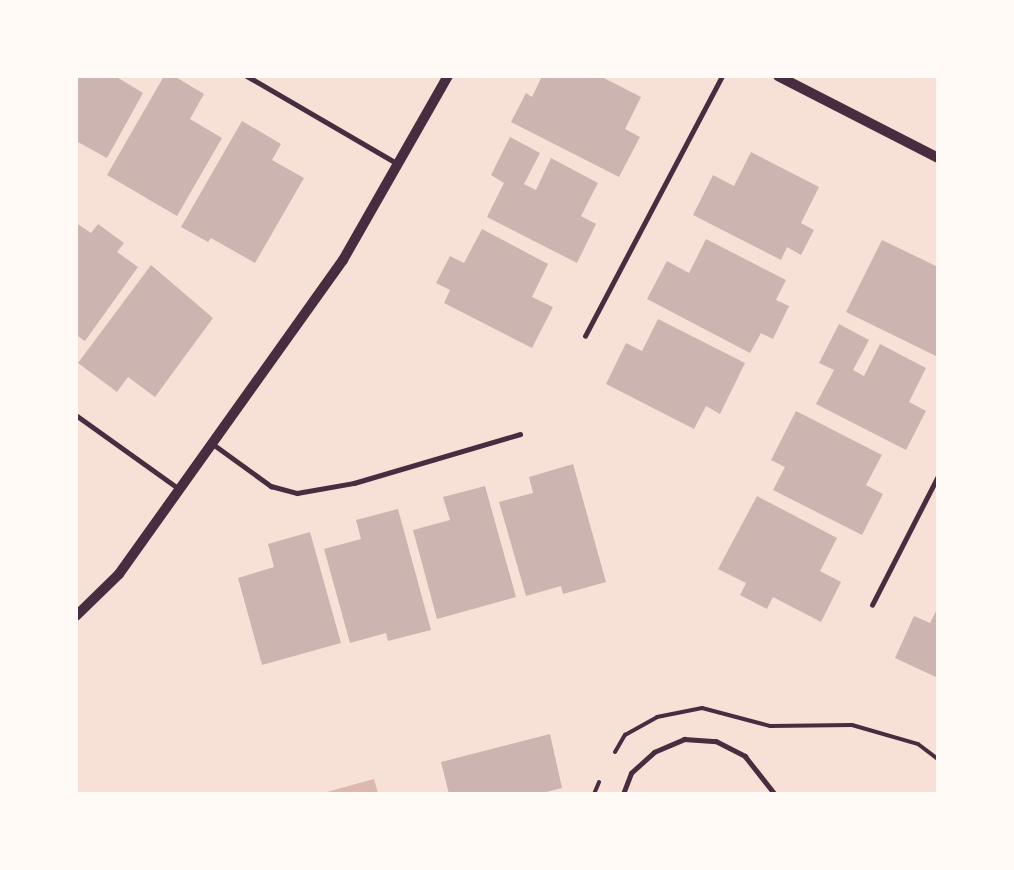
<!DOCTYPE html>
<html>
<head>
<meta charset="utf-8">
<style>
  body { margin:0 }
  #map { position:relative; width:1014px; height:870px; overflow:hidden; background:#f7e1d7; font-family:"PT Serif",serif }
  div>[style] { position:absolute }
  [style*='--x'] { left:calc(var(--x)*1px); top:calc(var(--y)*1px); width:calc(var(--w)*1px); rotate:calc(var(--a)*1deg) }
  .water>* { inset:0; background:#dcb8b0 }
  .building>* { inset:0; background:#ccb4b1 }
  .path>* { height:4px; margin:-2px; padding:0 2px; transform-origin:2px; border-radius:2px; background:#4a2c40 }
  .service>* { height:4.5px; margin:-2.25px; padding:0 2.25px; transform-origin:2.25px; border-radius:2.25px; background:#4a2c40 }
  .tertiary>* { height:10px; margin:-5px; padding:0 5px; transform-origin:5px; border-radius:5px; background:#4a2c40 }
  span { translate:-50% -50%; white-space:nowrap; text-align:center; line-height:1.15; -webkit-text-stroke:5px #fffaf5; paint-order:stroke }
  .frame { position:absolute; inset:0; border:78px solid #fffaf5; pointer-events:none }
</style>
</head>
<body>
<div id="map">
  <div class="water">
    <div style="clip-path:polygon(374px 779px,378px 793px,323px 793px)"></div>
  </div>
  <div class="building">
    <div style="clip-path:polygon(76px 76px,115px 76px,143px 93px,107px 158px,76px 141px)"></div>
    <div style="clip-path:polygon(164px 76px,174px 76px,204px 94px,190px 119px,222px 138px,177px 216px,107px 175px)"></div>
    <div style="clip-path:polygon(542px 76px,600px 76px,641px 97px,625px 129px,640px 137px,619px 177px,511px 122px,526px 93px,532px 97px)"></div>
    <div style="clip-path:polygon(242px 121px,281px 144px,272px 160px,304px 178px,255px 263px,211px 238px,208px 242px,181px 227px)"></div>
    <div style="clip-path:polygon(510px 137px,540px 153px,524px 184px,536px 190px,551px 158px,598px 183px,581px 216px,596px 224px,577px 263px,487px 217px,504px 183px,491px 175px)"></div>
    <div style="clip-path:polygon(751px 152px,819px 187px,801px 223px,814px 230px,801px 255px,787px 247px,781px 260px,693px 215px,713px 175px,734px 186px)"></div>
    <div style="clip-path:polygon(76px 223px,91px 233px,98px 224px,124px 243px,117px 252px,138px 267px,85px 341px,76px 335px)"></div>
    <div style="clip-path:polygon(482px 229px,548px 264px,532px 297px,553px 307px,532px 348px,444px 303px,450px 290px,436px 283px,450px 256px,464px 263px)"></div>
    <div style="clip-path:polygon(706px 239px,786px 280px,776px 300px,789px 306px,773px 339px,761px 333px,750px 353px,647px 299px,667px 261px,689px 273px)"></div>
    <div style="clip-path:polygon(882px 240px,938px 267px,938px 357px,846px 312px)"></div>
    <div style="clip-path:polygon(151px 265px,213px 318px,155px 397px,128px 377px,117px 392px,78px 363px)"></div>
    <div style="clip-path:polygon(658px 319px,745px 363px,720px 414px,706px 406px,694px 429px,606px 384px,626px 343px,642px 351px)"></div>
    <div style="clip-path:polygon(839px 324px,869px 340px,853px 370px,864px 376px,880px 344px,926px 368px,909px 402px,926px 411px,906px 450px,816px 404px,834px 370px,819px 363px)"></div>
    <div style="clip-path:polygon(796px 411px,882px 455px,866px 485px,883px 494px,862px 535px,773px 490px,785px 467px,771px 460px)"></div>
    <div style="clip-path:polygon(573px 464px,606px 582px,563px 594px,561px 586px,526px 596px,499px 502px,533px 493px,529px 477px)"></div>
    <div style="clip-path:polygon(485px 486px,516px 597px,437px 619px,413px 530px,450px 520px,443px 497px)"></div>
    <div style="clip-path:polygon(757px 496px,837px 538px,820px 571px,841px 582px,821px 622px,773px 597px,767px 609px,740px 595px,746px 583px,718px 569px)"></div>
    <div style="clip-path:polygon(398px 509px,431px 630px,388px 641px,386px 633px,350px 643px,324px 549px,361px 539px,356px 520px)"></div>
    <div style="clip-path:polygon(310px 532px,341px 643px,262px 665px,238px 578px,274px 567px,268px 544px)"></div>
    <div style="clip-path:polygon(938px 607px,938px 678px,895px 658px,914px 616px,930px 623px)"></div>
    <div style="clip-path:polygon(550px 734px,562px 788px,539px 794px,449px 794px,441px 762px)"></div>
  </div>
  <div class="path">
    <div style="--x:615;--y:752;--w:20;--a:-60"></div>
    <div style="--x:625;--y:735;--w:37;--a:-29"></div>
    <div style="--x:657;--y:717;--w:46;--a:-11.3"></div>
    <div style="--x:702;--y:708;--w:70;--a:14.8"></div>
    <div style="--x:770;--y:726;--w:82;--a:-0.7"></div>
    <div style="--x:852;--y:725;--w:69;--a:16.1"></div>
    <div style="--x:918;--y:744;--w:25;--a:37"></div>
    <div style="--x:594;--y:794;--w:13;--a:-67"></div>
  </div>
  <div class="service">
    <div style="--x:247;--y:76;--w:175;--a:30.2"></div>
    <div style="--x:585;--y:336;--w:294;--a:-62.2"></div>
    <div style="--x:76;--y:415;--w:125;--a:35.6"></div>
    <div style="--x:213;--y:444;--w:72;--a:35.9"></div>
    <div style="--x:271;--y:486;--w:27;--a:15"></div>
    <div style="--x:297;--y:493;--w:58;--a:-10"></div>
    <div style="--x:354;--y:483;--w:173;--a:-16.4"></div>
    <div style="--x:872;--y:605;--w:145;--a:-62.9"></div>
    <div style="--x:623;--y:794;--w:22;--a:-69"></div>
    <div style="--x:631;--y:773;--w:31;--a:-42"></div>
    <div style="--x:654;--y:752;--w:33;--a:-23"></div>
    <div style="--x:684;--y:739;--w:32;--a:4"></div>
    <div style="--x:716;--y:741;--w:33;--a:27"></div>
    <div style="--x:745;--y:756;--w:48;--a:51.7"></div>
  </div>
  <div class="tertiary">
    <div style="--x:778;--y:76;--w:180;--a:27.1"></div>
    <div style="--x:76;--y:616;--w:60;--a:-44.3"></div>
    <div style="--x:119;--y:574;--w:386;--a:-54.5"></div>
    <div style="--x:343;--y:260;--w:212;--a:-60.3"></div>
  </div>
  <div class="frame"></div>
</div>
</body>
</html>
